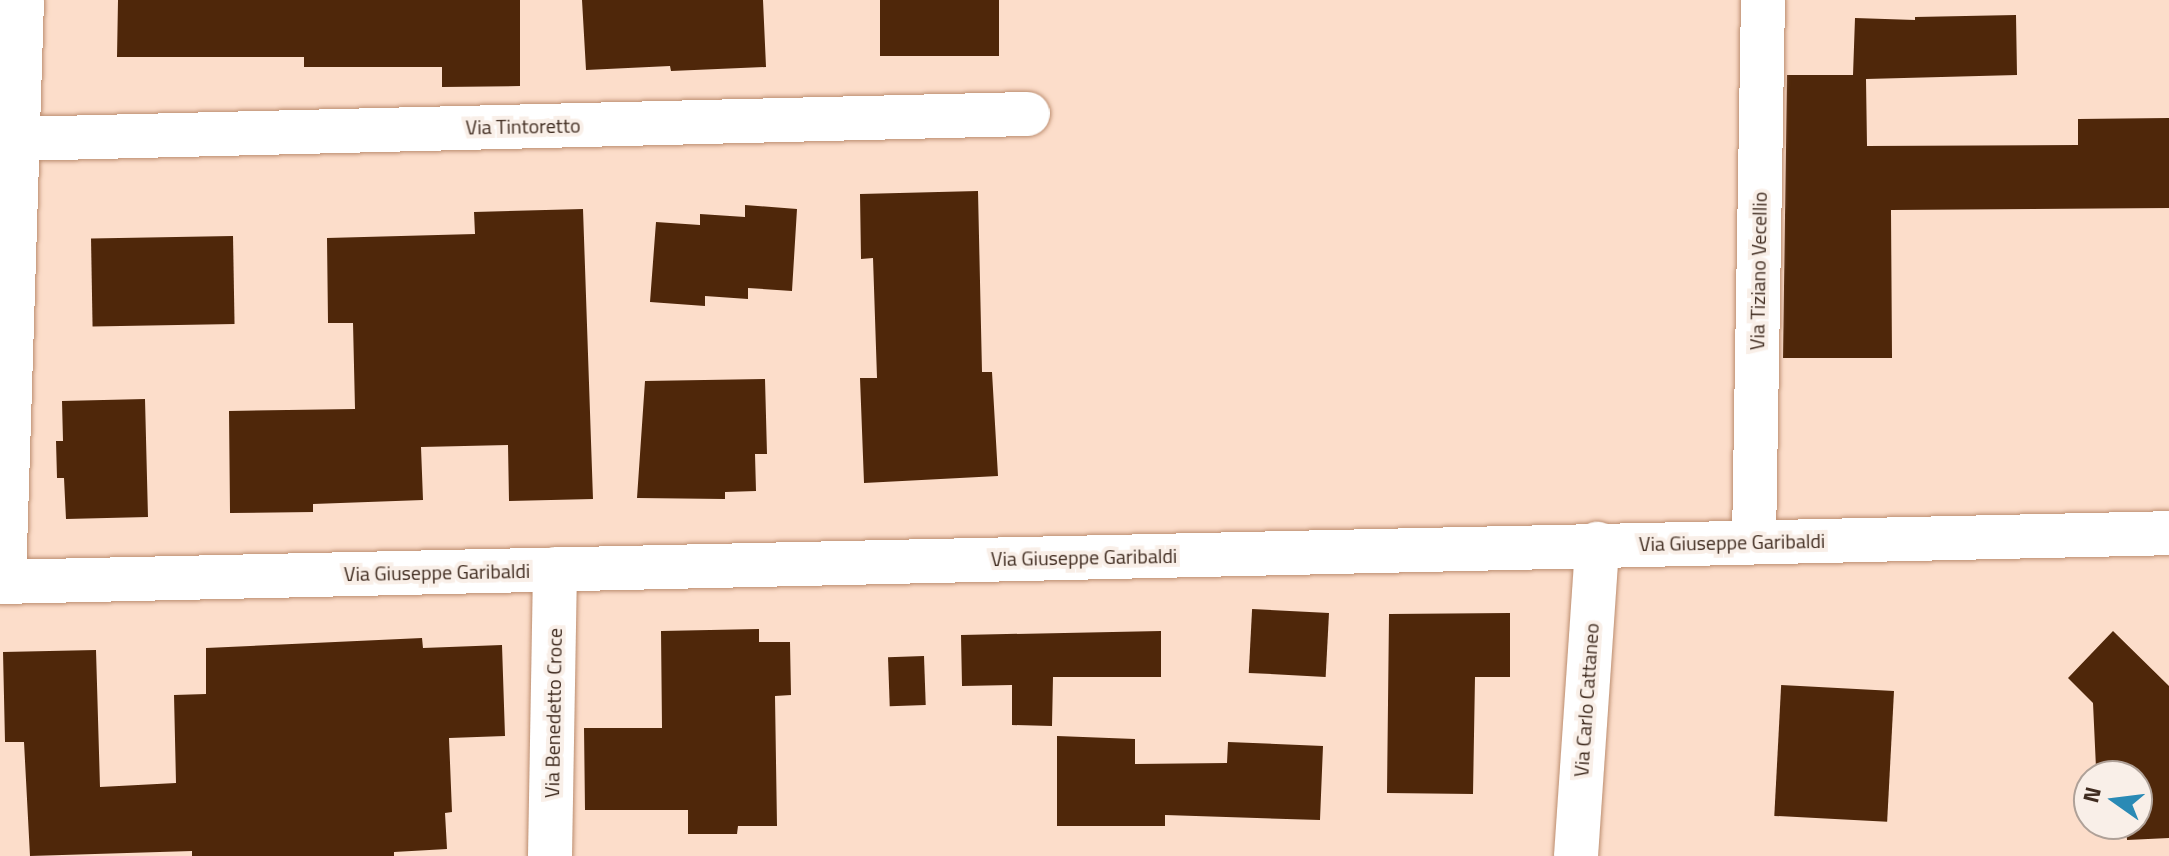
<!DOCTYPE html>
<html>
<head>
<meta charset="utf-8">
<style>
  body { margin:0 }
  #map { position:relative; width:2169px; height:856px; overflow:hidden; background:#fcddca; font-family:"Titillium Web",sans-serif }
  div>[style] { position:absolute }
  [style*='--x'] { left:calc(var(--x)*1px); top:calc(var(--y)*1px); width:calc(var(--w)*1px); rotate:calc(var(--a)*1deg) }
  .building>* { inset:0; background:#4f270a; transform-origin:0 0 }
  .roads { filter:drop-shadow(0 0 2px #bc8d6f) drop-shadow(0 0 2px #bc8d6f) }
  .minor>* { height:44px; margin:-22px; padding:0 22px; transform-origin:22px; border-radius:22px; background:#fff }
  span { translate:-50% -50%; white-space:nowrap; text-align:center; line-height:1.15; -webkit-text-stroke:8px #f9efe8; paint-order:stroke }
  .street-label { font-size:20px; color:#402c20 }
  .north { position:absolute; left:2073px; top:760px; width:80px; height:80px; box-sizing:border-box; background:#f9efe8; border:2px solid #afa198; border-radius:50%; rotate:284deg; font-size:22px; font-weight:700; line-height:32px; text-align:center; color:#402c20 }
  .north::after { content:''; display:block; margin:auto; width:28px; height:36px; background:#2a8ab5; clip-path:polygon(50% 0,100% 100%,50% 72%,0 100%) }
</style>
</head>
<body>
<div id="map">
  <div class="building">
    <div style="clip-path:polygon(118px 0,520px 0,520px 86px,442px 87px,442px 67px,304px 67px,304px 57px,117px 57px)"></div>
    <div style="clip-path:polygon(582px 0,763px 0,766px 67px,671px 71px,670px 66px,586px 70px)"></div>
    <div style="left:880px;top:0;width:119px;height:56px"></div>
    <div style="clip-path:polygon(2016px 15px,2017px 75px,1866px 79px,1867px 146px,2078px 145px,2078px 119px,2169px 118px,2169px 208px,1891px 210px,1892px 358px,1783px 358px,1787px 75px,1853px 75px,1855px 18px,1915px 20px,1915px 17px)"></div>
    <div style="clip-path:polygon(978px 191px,982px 372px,992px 372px,998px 476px,864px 483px,860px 378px,877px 378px,873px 258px,861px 259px,860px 194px)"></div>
    <div style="clip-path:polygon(745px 205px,797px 209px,792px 291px,748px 288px,748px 299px,705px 296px,705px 306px,650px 302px,656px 222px,700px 225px,700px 214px,745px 217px)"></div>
    <div style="clip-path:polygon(583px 209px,593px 499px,509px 501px,508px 445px,421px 447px,423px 500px,313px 504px,313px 512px,230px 513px,229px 411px,355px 409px,353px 323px,328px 323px,327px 238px,475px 234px,474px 212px)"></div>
    <div style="left:233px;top:236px;width:88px;height:142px;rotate:89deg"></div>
    <div style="clip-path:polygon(765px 379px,767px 454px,755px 454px,756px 491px,725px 492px,725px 499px,637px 498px,645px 381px)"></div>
    <div style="clip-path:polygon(145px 399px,148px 517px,66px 519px,64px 478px,57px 478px,56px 441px,63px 441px,62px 401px)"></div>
    <div style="left:1329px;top:613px;width:64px;height:77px;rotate:93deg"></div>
    <div style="clip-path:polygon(1510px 613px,1510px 677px,1475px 677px,1473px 794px,1387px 793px,1389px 614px)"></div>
    <div style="clip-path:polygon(759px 629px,759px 642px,790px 642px,791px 695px,775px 696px,777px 826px,738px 826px,737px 834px,688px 834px,688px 810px,585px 810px,584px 728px,662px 728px,661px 631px)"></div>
    <div style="clip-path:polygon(1161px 631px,1161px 677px,1053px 677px,1052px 726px,1012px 725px,1012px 685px,962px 686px,961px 635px)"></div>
    <div style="clip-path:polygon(2113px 631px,2169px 686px,2169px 838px,2127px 840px,2126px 824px,2137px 824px,2137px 776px,2124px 776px,2124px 767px,2096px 768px,2093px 703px,2068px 678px)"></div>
    <div style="clip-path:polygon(422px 638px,423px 648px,502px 645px,505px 736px,449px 738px,452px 812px,445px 813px,447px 849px,394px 852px,394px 856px,192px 856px,192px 851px,30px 856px,24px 742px,5px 742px,3px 652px,96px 650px,100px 787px,176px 783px,174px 695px,206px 694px,206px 648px)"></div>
    <div style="left:924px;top:656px;width:49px;height:36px;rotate:88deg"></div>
    <div style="left:1894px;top:691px;width:131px;height:113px;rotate:93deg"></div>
    <div style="clip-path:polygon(1057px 736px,1135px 739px,1135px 764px,1227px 763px,1228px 742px,1323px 746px,1320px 820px,1165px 815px,1165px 826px,1057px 826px)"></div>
  </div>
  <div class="roads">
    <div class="minor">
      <div style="--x:17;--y:139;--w:1011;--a:-1.42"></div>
      <div style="--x:1754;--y:541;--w:541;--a:-89.05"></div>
      <div style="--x:0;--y:582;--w:2170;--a:-1.29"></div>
      <div style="--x:4;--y:582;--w:582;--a:-88.23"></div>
      <div style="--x:550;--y:856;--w:287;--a:-89"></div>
      <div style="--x:1576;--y:856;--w:313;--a:-86.1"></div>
    </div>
  </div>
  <div class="street-label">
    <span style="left:523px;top:126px;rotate:-1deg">Via Tintoretto</span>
    <span style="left:1758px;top:271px;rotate:-89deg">Via Tiziano Vecellio</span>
    <span style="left:1732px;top:542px;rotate:-1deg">Via Giuseppe Garibaldi</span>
    <span style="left:1084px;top:557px;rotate:-1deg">Via Giuseppe Garibaldi</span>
    <span style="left:437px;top:572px;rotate:-1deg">Via Giuseppe Garibaldi</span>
    <span style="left:1586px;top:700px;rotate:-86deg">Via Carlo Cattaneo</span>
    <span style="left:553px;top:713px;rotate:-89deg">Via Benedetto Croce</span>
  </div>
  <div class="north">N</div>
</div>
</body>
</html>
